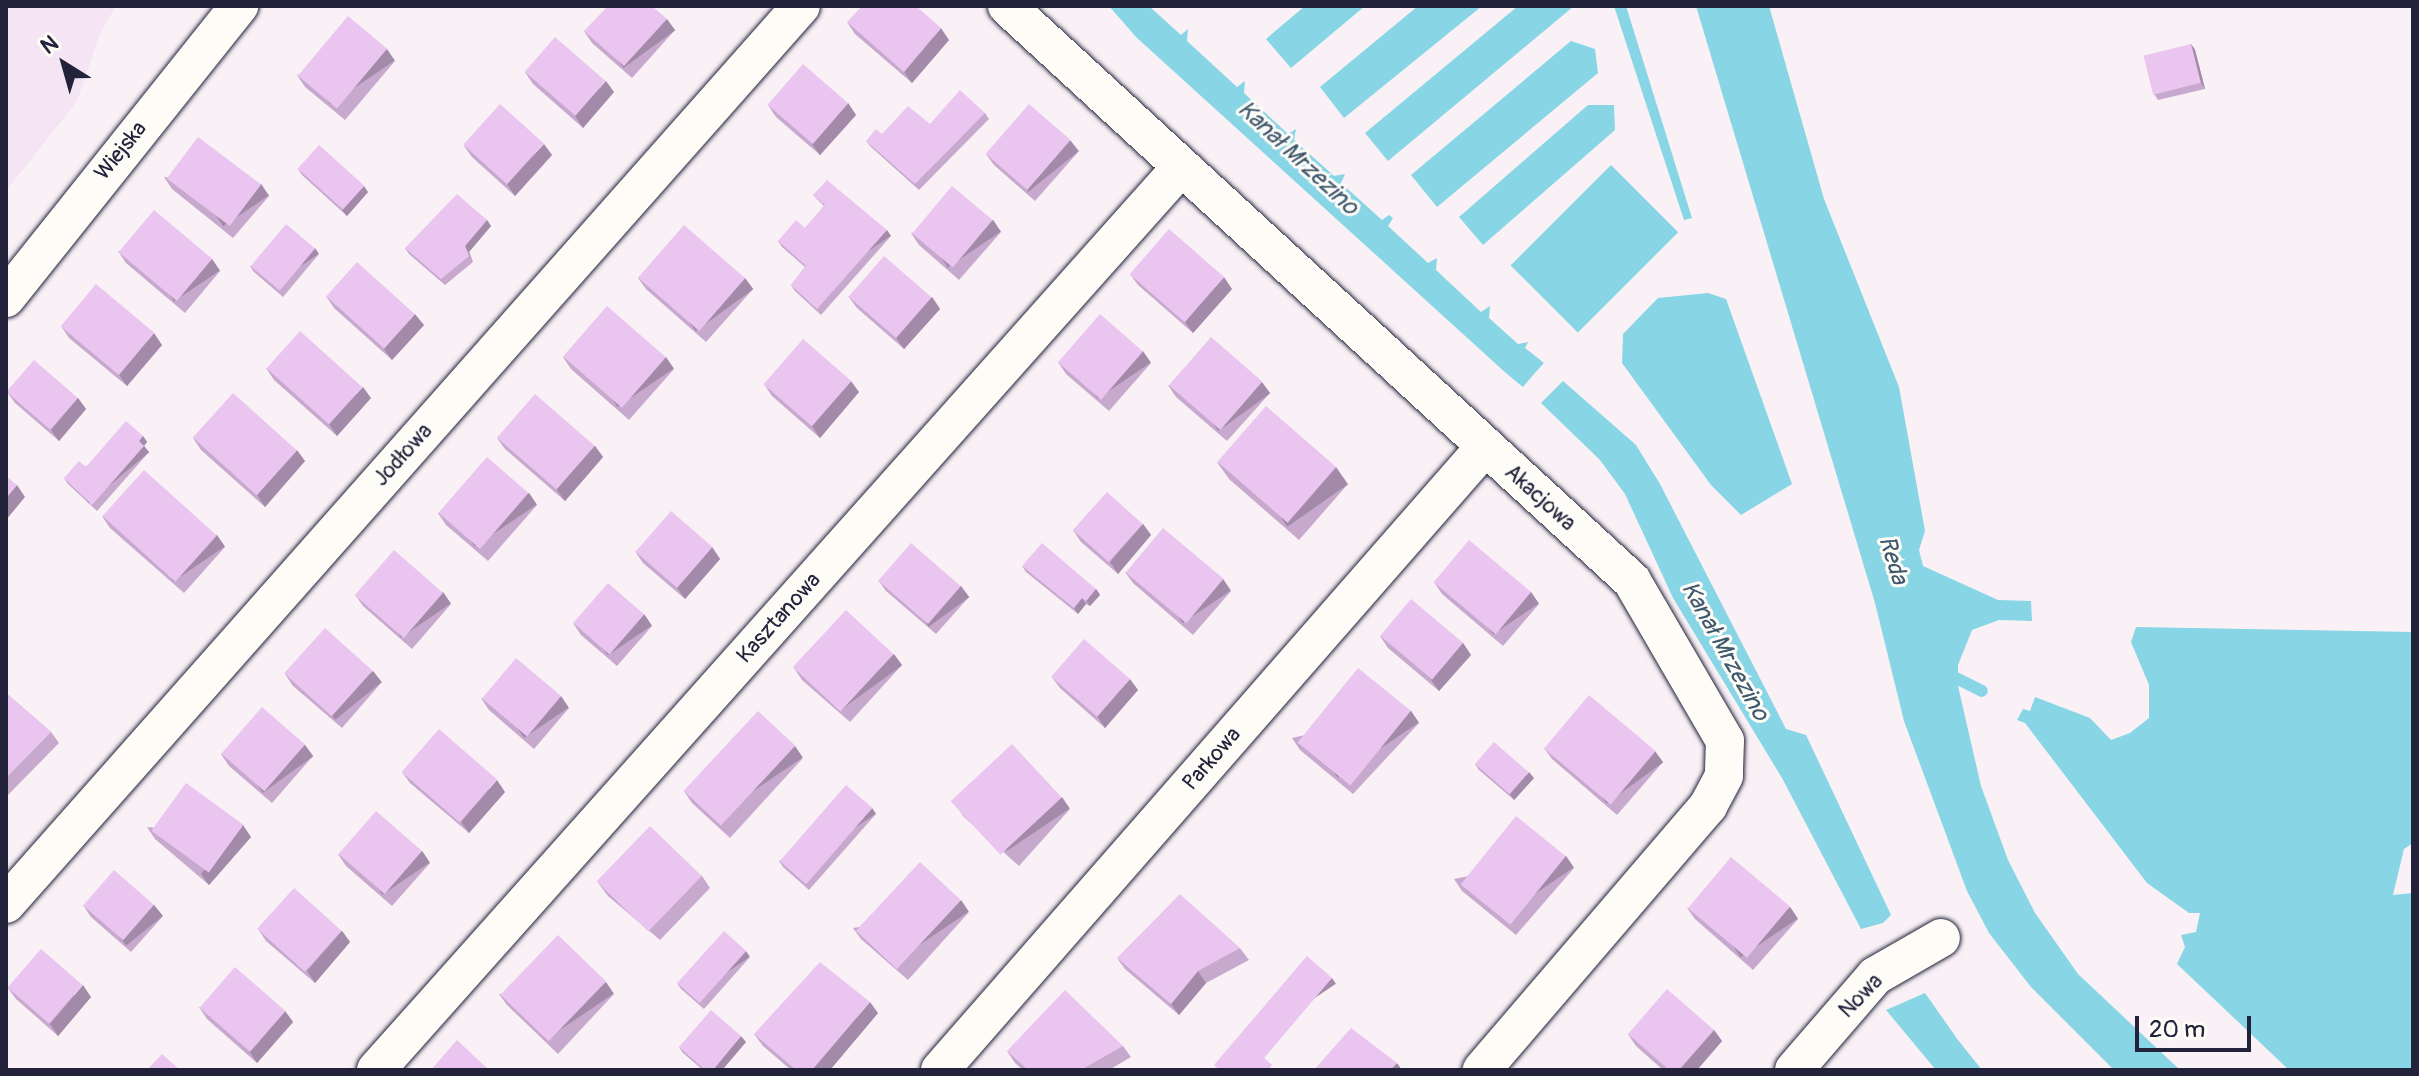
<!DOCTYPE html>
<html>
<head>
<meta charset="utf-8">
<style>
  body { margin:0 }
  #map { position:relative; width:2419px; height:1076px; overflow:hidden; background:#f9f1f6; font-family:Pangolin,sans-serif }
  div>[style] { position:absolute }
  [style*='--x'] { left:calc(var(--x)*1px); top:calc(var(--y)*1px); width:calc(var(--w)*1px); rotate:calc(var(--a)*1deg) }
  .built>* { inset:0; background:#f4e4f4 }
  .water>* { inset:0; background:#87d5e5; transform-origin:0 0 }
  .stream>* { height:12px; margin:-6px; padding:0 6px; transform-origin:6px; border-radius:6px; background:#87d5e5 }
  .roads { filter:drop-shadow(0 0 2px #22223b) drop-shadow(0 0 2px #22223b) }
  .minor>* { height:38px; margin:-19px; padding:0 19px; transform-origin:19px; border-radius:19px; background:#fdfcf7 }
  .wall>* { inset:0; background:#c8a9ce }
  .shaded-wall>* { inset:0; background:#a38aa8; transform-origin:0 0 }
  .building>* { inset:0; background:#e9c5f0; transform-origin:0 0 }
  span { translate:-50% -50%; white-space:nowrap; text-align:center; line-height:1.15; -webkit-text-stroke:6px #fdfcf7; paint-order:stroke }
  .street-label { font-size:22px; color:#22223b }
  .water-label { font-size:24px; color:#40586e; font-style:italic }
  .frame { position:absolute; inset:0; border:8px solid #22223b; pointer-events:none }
  .north { position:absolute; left:24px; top:24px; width:80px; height:80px; -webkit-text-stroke:6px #fdfcf7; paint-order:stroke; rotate:323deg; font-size:22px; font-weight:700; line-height:32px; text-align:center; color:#22223b }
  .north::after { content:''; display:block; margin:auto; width:28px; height:36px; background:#22223b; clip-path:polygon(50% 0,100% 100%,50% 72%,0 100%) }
  .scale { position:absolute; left:2135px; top:1016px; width:116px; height:36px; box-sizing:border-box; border:4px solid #22223b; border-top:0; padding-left:10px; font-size:24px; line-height:28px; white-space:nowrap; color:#22223b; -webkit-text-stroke:6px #fdfcf7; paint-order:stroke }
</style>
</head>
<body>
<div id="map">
  <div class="built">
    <div style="clip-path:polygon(6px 6px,116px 6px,100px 33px,77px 101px,6px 191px)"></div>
  </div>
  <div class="water">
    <div style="clip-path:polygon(1109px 6px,1149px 6px,1181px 35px,1188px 29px,1187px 41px,1237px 87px,1245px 81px,1244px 93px,1288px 134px,1296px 129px,1294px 140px,1334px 176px,1345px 174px,1341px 183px,1382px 220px,1389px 215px,1393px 218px,1388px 226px,1428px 263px,1437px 258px,1436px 270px,1481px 312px,1490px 306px,1489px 318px,1518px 344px,1528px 342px,1525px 348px,1544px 363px,1534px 374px,1523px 387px,1507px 374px,1136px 37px)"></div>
    <div style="clip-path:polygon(1305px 6px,1365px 6px,1291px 68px,1266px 39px)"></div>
    <div style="clip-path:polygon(1418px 6px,1482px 6px,1344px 118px,1320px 87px)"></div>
    <div style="clip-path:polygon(1518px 6px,1574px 6px,1388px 161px,1365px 133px)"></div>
    <div style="clip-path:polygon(1614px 6px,1626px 6px,1692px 218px,1684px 220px)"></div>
    <div style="clip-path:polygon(1696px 6px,1769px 6px,1824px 199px,1899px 387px,1925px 531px,1919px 550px,1923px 566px,1998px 600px,2031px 601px,2032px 621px,1999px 620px,1972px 630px,1958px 665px,1958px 686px,1981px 786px,2008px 860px,2035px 913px,2078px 974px,2180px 1070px,2114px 1070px,2031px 987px,1989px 933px,1967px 891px,1904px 721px,1875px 603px)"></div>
    <div style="clip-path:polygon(1571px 41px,1595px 49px,1598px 73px,1437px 207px,1411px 175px)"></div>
    <div style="clip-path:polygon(1588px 105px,1614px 105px,1615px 130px,1483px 245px,1459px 217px)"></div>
    <div style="left:1611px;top:165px;width:95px;height:142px;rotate:45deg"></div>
    <div style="clip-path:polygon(1708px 293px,1726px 299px,1792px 484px,1741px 515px,1711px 485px,1622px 363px,1623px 334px,1658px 298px)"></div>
    <div style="clip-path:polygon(1563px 381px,1636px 445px,1660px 484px,1786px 729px,1806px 735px,1891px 915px,1883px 923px,1861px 929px,1782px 778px,1673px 598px,1625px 494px,1600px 460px,1541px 403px)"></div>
    <div style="clip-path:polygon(2136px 627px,2413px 632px,2413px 843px,2404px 849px,2393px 895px,2413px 893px,2413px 1070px,2289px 1070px,2177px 964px,2185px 947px,2181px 935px,2196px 932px,2200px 913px,2189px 913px,2147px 883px,2025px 723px,2017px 720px,2023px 709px,2030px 711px,2035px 697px,2090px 718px,2111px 740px,2130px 733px,2149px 718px,2149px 685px,2131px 642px)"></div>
    <div style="clip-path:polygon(1925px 993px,1958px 1040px,1982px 1070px,1936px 1070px,1886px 1010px)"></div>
  </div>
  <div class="stream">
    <div style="--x:1946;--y:673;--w:40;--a:26.6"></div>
  </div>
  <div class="roads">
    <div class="minor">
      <div style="--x:1007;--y:6;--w:849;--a:42.61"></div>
      <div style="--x:1632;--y:581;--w:185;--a:59.8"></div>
      <div style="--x:1725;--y:741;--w:35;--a:92"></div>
      <div style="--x:1724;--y:776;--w:34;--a:118"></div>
      <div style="--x:1708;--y:806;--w:348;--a:130.6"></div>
      <div style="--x:6;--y:298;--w:374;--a:-51.4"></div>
      <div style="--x:6;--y:904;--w:1199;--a:-48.48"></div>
      <div style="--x:376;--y:1070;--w:1210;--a:-48.28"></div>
      <div style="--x:940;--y:1070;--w:826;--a:-48.83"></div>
      <div style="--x:1794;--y:1070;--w:124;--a:-49.2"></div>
      <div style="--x:1875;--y:976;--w:76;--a:-29.9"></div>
    </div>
  </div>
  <div class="wall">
    <div style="clip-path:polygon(847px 22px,949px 40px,912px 83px,855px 34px)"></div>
    <div style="clip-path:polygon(675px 30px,632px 78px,592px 43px,584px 31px)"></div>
    <div style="clip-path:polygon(2191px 44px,2195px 50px,2205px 89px,2158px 100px,2154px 94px)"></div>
    <div style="clip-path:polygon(395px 61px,345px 120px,305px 87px,297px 75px)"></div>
    <div style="clip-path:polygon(525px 72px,614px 92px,583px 128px,533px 84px)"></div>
    <div style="clip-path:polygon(848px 103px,856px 115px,820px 155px,776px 117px,768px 105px)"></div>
    <div style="clip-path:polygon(985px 113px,989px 119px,919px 190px,871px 147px,866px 141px,882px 134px)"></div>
    <div style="clip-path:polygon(464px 146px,552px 155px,515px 196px,472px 157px)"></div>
    <div style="clip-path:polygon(1079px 151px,1035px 201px,994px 165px,986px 154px)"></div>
    <div style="clip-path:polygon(298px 169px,368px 192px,347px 216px,302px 175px)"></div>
    <div style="clip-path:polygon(164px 177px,261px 184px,269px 196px,233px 238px,172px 189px)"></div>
    <div style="clip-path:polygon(813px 195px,891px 236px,821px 315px,795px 291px,791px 285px,805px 267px,782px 247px,778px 241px,805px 228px,824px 206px)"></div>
    <div style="clip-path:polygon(487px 220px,491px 226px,469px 252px,473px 262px,445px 285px,409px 254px,405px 248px)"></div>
    <div style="clip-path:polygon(993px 220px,1001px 232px,959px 280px,919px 245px,911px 233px)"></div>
    <div style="clip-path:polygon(118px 251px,212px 259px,220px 271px,185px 313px,126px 263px)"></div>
    <div style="clip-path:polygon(319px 254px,283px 297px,254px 272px,250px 266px)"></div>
    <div style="clip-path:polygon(1130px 274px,1232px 289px,1193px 333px,1138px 285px)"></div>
    <div style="clip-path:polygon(638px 278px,745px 278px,753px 289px,706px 342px,646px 289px)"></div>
    <div style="clip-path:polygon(326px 296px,424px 325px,392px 360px,334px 308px)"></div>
    <div style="clip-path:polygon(848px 296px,932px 297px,940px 309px,904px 349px,857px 308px)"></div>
    <div style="clip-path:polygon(61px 326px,162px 345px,127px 386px,69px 338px)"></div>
    <div style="clip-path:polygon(563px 357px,674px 369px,629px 420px,571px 369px)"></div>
    <div style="clip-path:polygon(1058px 362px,1151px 363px,1109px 411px,1066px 374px)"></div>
    <div style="clip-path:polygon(266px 368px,371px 398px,337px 436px,274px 380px)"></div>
    <div style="clip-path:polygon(764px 384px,859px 392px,820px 438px,772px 396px)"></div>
    <div style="clip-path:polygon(1168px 385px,1270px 393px,1227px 441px,1176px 397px)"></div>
    <div style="clip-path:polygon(7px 392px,78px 398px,86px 409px,59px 441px,15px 403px)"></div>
    <div style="clip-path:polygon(143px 436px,147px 442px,144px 446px,149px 452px,97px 511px,68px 484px,64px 478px)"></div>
    <div style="clip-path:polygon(193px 438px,305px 461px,265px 507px,201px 450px)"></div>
    <div style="clip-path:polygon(497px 438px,595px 446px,603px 457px,565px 501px,505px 449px)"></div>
    <div style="clip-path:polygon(1217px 462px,1348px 484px,1299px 540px,1229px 479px)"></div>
    <div style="clip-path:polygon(529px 493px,537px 505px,488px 561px,446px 525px,438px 513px)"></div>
    <div style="clip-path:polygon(102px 516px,217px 535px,225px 547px,184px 593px,110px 528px)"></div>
    <div style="clip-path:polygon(1143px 524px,1151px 535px,1118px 574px,1081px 542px,1073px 530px)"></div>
    <div style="clip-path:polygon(712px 547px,720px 559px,685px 599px,643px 563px,635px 551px)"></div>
    <div style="clip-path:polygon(1022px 566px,1096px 589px,1100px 595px,1090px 606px,1086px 604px,1078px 614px,1026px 572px)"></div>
    <div style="clip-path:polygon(1125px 572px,1223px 579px,1231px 591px,1193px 635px,1133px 583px)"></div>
    <div style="clip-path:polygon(878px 580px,961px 586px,969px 597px,936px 634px,886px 591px)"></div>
    <div style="clip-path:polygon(1434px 582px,1531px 592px,1539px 604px,1503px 646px,1442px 594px)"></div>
    <div style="clip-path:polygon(443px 592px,451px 604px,412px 649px,363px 606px,355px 595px)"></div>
    <div style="clip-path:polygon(644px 614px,652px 626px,617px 666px,581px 635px,573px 623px)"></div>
    <div style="clip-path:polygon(1380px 636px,1463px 643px,1471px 655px,1439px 691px,1388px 648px)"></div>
    <div style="clip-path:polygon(902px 665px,850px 722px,802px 680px,794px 668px)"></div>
    <div style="clip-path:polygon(285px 674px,382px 682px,342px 728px,293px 686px)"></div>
    <div style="clip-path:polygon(1051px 676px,1138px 690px,1105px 728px,1060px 688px)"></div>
    <div style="clip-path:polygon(6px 693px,51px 732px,59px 743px,6px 797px)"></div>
    <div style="clip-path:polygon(481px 698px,569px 708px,534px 749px,489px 710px)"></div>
    <div style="clip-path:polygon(1411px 711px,1419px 723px,1353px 794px,1300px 750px,1292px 738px)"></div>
    <div style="clip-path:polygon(305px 745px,313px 756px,272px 803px,229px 766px,221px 754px)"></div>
    <div style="clip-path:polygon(1544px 748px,1663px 762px,1617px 815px,1552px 759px)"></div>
    <div style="clip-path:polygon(803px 758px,730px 838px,692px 803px,684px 791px)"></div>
    <div style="clip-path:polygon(1475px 764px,1534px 778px,1514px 800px,1479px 770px)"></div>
    <div style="clip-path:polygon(402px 772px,505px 792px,469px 833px,410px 783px)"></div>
    <div style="clip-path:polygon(956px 806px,1070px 809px,1019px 866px,964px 817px)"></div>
    <div style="clip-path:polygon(872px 808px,876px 814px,809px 890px,783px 867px,779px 861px)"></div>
    <div style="clip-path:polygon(147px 827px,251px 837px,209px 885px,155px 839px)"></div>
    <div style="clip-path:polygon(422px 851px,430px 863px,392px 906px,346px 866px,338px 854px)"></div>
    <div style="clip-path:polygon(1566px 856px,1574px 868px,1516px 935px,1462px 891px,1454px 879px)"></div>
    <div style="clip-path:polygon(702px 876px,710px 888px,660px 940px,608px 896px,599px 884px)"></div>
    <div style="clip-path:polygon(83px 905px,154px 905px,163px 916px,131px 952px,91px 917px)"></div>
    <div style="clip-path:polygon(1790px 907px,1798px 919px,1753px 970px,1695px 919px,1687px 908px)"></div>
    <div style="clip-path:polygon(969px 912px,908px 980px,861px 939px,853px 928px)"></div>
    <div style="clip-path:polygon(258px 929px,342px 931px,350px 942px,315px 983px,266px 941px)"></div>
    <div style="clip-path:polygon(1240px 948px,1249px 960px,1206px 983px,1179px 1015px,1125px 969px,1117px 958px)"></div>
    <div style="clip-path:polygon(750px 957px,704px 1009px,681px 989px,677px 983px)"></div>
    <div style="clip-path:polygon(8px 988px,91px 997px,58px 1036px,16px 999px)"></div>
    <div style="clip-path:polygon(499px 994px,614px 994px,558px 1054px,507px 1005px)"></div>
    <div style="clip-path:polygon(199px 1007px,285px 1011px,293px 1022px,257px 1063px,207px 1019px)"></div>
    <div style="clip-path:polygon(878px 1013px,830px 1070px,791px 1070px,763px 1046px,754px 1034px)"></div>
    <div style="clip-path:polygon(1714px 1030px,1722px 1041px,1697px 1070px,1663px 1070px,1636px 1046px,1628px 1034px)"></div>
    <div style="clip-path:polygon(746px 1042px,724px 1068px,726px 1070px,703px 1070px,683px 1053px,679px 1047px)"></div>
    <div style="clip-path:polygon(1123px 1046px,1131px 1057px,1109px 1070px,1023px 1070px,1015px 1063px,1007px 1051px)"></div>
  </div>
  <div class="shaded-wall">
    <div style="left:667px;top:19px;width:14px;height:64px;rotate:54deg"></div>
    <div style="clip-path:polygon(941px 28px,949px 40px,912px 83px,904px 72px)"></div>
    <div style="clip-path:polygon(2191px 44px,2195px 50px,2205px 89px,2201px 83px)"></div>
    <div style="left:387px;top:49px;width:14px;height:78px;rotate:56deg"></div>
    <div style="clip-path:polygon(606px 81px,614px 92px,583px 128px,575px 116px)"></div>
    <div style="clip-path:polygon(848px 103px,856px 115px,820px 155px,812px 144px)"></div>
    <div style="left:1070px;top:140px;width:14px;height:65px;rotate:51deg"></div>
    <div style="clip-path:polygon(544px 144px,552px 155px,515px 196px,507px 184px)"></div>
    <div style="left:261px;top:184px;width:14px;height:55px;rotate:56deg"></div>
    <div style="clip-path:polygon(364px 186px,368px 192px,347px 216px,342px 210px)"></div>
    <div style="clip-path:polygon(487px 220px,491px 226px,469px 252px,473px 262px,465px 246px)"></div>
    <div style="left:993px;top:220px;width:14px;height:64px;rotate:56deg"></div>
    <div style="left:887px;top:230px;width:7px;height:106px;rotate:56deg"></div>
    <div style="left:315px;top:248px;width:7px;height:56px;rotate:56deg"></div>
    <div style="left:212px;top:259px;width:14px;height:55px;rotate:56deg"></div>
    <div style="clip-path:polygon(1224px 277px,1232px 289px,1193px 333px,1185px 322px)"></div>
    <div style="left:745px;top:278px;width:14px;height:71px;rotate:54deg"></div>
    <div style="clip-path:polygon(932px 297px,940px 309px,904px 349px,896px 338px)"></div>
    <div style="clip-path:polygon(415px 314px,424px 325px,392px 360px,384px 349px)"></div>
    <div style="clip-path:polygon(154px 333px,162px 345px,127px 386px,119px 375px)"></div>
    <div style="left:1143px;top:351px;width:14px;height:64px;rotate:56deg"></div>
    <div style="left:666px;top:357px;width:14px;height:68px;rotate:56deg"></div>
    <div style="clip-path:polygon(851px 381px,859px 392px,820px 438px,812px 426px)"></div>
    <div style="left:1262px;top:382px;width:14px;height:64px;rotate:54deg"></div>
    <div style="clip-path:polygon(363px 387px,371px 398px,337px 436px,329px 424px)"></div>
    <div style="clip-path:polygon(78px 398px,86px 409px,59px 441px,51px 430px)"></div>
    <div style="clip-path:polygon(143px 436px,147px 442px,143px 447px,139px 441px)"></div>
    <div style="left:144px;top:446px;width:8px;height:79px;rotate:50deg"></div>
    <div style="clip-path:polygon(595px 446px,603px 457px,565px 501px,556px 489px)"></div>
    <div style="clip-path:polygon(297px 450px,305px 461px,265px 507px,257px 495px)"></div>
    <div style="left:1336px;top:467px;width:21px;height:74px;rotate:55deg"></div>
    <div style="clip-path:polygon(17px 485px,25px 497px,6px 520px,6px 498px)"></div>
    <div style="left:529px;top:493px;width:14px;height:75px;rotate:56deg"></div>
    <div style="clip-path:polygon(1143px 524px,1151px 535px,1118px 574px,1110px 562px)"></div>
    <div style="left:217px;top:535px;width:14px;height:62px;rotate:56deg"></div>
    <div style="clip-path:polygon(712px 547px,720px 559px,685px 599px,677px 588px)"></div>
    <div style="left:1223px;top:579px;width:14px;height:58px;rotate:56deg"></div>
    <div style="left:961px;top:586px;width:14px;height:50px;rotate:54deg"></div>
    <div style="clip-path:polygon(1096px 589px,1100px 595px,1090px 606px,1086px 601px)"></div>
    <div style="left:443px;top:592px;width:14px;height:60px;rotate:56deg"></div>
    <div style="left:1531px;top:592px;width:14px;height:55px;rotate:56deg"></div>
    <div style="clip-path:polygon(1082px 598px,1086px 604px,1078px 614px,1074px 608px)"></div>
    <div style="left:644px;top:614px;width:14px;height:53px;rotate:56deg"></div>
    <div style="clip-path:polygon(1463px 643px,1471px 655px,1439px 691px,1431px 680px)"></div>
    <div style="left:894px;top:654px;width:14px;height:77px;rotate:54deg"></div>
    <div style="left:373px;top:671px;width:14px;height:60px;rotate:51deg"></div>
    <div style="clip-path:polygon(1130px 679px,1138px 690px,1105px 728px,1097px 716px)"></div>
    <div style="left:561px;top:696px;width:14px;height:54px;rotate:56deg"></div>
    <div style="left:1411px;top:711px;width:14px;height:98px;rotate:56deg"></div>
    <div style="left:305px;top:745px;width:14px;height:62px;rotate:54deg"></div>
    <div style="left:795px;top:746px;width:14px;height:108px;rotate:56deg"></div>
    <div style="left:1655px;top:751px;width:14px;height:70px;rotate:54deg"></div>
    <div style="clip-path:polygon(1529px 772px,1534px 778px,1514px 800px,1510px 794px)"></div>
    <div style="clip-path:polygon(497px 780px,505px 792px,469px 833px,461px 822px)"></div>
    <div style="left:1062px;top:797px;width:14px;height:76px;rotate:56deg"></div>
    <div style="left:872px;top:808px;width:7px;height:101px;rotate:56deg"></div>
    <div style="clip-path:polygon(243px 825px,251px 837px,209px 885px,201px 874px)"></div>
    <div style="left:422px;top:851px;width:14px;height:57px;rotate:56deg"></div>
    <div style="left:1566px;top:856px;width:14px;height:89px;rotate:56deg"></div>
    <div style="left:961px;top:900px;width:14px;height:91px;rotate:56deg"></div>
    <div style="left:154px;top:905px;width:14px;height:47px;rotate:51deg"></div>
    <div style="left:1790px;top:907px;width:14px;height:69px;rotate:56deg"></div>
    <div style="clip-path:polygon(342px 931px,350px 942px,315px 983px,307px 971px)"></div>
    <div style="left:746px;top:951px;width:7px;height:69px;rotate:56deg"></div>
    <div style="clip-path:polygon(1198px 971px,1206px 983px,1179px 1015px,1171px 1004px)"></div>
    <div style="left:1332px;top:978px;width:7px;height:105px;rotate:56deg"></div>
    <div style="left:606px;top:982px;width:14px;height:82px;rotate:56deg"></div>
    <div style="clip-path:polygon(83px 985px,91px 997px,58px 1036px,50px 1024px)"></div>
    <div style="clip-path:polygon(870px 1002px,878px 1013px,830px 1070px,812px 1070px)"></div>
    <div style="clip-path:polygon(285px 1011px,293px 1022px,257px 1063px,249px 1051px)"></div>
    <div style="clip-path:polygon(1714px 1030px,1722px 1041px,1697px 1070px,1679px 1070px)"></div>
    <div style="clip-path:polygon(741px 1036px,746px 1042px,722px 1070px,713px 1070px)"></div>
    <div style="clip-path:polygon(1397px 1063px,1402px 1070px,1390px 1070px)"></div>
  </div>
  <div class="building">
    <div style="clip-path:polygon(608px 6px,652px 6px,667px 19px,624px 66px,584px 31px)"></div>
    <div style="clip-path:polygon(862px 6px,916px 6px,941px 28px,904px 72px,847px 22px)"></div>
    <div style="left:348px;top:16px;width:51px;height:78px;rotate:40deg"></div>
    <div style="left:555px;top:37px;width:67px;height:46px;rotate:41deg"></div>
    <div style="left:2191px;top:44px;width:40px;height:49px;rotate:76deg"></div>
    <div style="left:803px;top:64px;width:60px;height:54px;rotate:41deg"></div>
    <div style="clip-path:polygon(960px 90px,985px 113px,915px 184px,866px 141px,876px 129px,882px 134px,908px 106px,930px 124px)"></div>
    <div style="left:500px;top:104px;width:59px;height:55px;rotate:42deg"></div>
    <div style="left:1029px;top:104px;width:55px;height:66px;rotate:41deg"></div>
    <div style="left:198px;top:137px;width:79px;height:52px;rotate:37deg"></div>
    <div style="left:319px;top:145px;width:61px;height:32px;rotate:42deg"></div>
    <div style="clip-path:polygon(827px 180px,887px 230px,817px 309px,791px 285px,806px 266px,778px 241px,796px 220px,805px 228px,825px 205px,813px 195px)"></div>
    <div style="left:952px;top:186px;width:53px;height:62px;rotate:40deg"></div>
    <div style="clip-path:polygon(457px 194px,487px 220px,465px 246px,469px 256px,441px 279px,405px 248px)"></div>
    <div style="left:154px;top:210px;width:76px;height:55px;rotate:40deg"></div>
    <div style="left:286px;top:224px;width:38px;height:55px;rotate:40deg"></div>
    <div style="left:684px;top:225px;width:81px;height:70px;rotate:41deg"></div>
    <div style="left:1169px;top:229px;width:73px;height:60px;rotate:41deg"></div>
    <div style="left:884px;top:256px;width:63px;height:54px;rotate:41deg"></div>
    <div style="left:357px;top:262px;width:78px;height:46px;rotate:42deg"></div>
    <div style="left:96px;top:284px;width:76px;height:55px;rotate:40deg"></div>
    <div style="left:607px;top:306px;width:78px;height:67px;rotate:41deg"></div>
    <div style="left:1100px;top:314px;width:57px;height:64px;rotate:41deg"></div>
    <div style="left:300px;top:331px;width:84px;height:50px;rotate:42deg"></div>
    <div style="left:1211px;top:337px;width:68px;height:64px;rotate:41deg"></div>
    <div style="left:803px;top:339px;width:64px;height:60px;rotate:41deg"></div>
    <div style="left:34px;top:360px;width:58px;height:42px;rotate:41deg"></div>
    <div style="left:233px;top:393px;width:86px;height:60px;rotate:42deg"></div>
    <div style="left:535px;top:394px;width:79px;height:58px;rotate:41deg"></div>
    <div style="left:1266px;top:406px;width:93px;height:74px;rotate:41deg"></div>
    <div style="clip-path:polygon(126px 421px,143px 436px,139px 441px,144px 446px,92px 505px,64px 478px,79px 461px,86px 467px)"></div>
    <div style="left:487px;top:457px;width:55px;height:74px;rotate:41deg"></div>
    <div style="left:144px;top:470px;width:98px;height:62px;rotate:42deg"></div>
    <div style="clip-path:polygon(6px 476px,17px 485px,6px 498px)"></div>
    <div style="left:1107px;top:492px;width:48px;height:51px;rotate:42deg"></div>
    <div style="left:671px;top:511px;width:55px;height:54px;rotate:41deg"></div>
    <div style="left:1163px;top:528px;width:79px;height:58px;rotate:40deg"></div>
    <div style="left:1469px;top:540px;width:81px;height:55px;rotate:40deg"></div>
    <div style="left:911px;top:543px;width:66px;height:50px;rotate:41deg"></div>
    <div style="clip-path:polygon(1042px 543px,1096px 589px,1086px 601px,1082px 598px,1074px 608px,1022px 566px)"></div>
    <div style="left:394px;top:550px;width:65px;height:60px;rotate:41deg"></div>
    <div style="left:608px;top:583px;width:48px;height:53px;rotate:41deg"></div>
    <div style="left:1411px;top:599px;width:68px;height:48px;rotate:40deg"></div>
    <div style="left:846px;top:610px;width:65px;height:78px;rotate:43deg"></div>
    <div style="left:325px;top:628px;width:64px;height:61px;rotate:42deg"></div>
    <div style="left:1084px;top:639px;width:61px;height:50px;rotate:41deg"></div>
    <div style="left:516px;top:658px;width:59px;height:53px;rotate:40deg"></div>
    <div style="left:1358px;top:668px;width:68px;height:96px;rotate:39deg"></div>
    <div style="clip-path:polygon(6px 693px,51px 732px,6px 778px)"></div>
    <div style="left:1589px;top:695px;width:87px;height:70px;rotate:40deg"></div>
    <div style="left:262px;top:707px;width:57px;height:62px;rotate:41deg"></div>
    <div style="left:758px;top:711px;width:51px;height:109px;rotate:43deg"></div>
    <div style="left:439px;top:729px;width:77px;height:57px;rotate:41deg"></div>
    <div style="left:1494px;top:742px;width:46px;height:29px;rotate:41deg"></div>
    <div style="left:1012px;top:744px;width:73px;height:84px;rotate:47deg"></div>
    <div style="left:186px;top:783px;width:71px;height:59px;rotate:36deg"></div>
    <div style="left:846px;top:785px;width:35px;height:101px;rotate:41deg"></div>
    <div style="left:376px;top:811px;width:61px;height:57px;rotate:41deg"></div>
    <div style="left:1516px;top:816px;width:64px;height:88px;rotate:39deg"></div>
    <div style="left:650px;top:826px;width:72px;height:77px;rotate:44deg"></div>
    <div style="left:1731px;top:857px;width:77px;height:67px;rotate:40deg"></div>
    <div style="left:920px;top:862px;width:56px;height:94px;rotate:43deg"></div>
    <div style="left:114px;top:870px;width:53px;height:47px;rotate:41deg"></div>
    <div style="left:294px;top:888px;width:64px;height:55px;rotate:42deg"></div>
    <div style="clip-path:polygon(1180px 894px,1240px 948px,1198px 971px,1171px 1004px,1117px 958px)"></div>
    <div style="left:724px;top:931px;width:30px;height:70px;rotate:42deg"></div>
    <div style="left:558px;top:935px;width:67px;height:83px;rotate:44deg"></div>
    <div style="left:41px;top:949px;width:55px;height:51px;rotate:41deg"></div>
    <div style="clip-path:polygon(1307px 956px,1332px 978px,1264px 1058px,1272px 1065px,1268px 1070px,1257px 1070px,1256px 1069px,1255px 1070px,1220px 1070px,1214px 1065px)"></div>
    <div style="clip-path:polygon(820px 962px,870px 1002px,812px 1070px,796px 1070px,754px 1034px)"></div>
    <div style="left:235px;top:967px;width:67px;height:54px;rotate:41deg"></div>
    <div style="clip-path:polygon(1667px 989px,1714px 1030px,1679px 1070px,1669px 1070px,1628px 1034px)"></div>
    <div style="clip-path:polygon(1065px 990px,1123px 1046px,1081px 1070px,1028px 1070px,1007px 1051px)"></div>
    <div style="clip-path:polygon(711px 1010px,741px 1036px,713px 1070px,705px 1070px,679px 1047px)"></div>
    <div style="clip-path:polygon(1351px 1028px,1397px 1063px,1390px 1070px,1314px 1070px)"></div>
    <div style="clip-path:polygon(457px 1040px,489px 1070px,431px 1070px)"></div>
    <div style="clip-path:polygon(162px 1054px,180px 1070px,147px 1070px)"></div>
  </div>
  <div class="street-label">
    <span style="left:121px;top:151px;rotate:-51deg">Wiejska</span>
    <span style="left:403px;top:455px;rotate:-48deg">Jodłowa</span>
    <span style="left:1540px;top:498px;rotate:42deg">Akacjowa</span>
    <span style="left:779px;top:618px;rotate:-48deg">Kasztanowa</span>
    <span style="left:1212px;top:759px;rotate:-49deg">Parkowa</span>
    <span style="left:1861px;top:996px;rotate:-46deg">Nowa</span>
  </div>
  <div class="water-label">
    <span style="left:1298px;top:158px;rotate:43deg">Kanał Mrzezino</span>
    <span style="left:1893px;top:560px;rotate:73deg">Reda</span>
    <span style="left:1725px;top:651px;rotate:61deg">Kanał Mrzezino</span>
  </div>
  <div class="frame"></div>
  <div class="north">N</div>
  <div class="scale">20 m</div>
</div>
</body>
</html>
